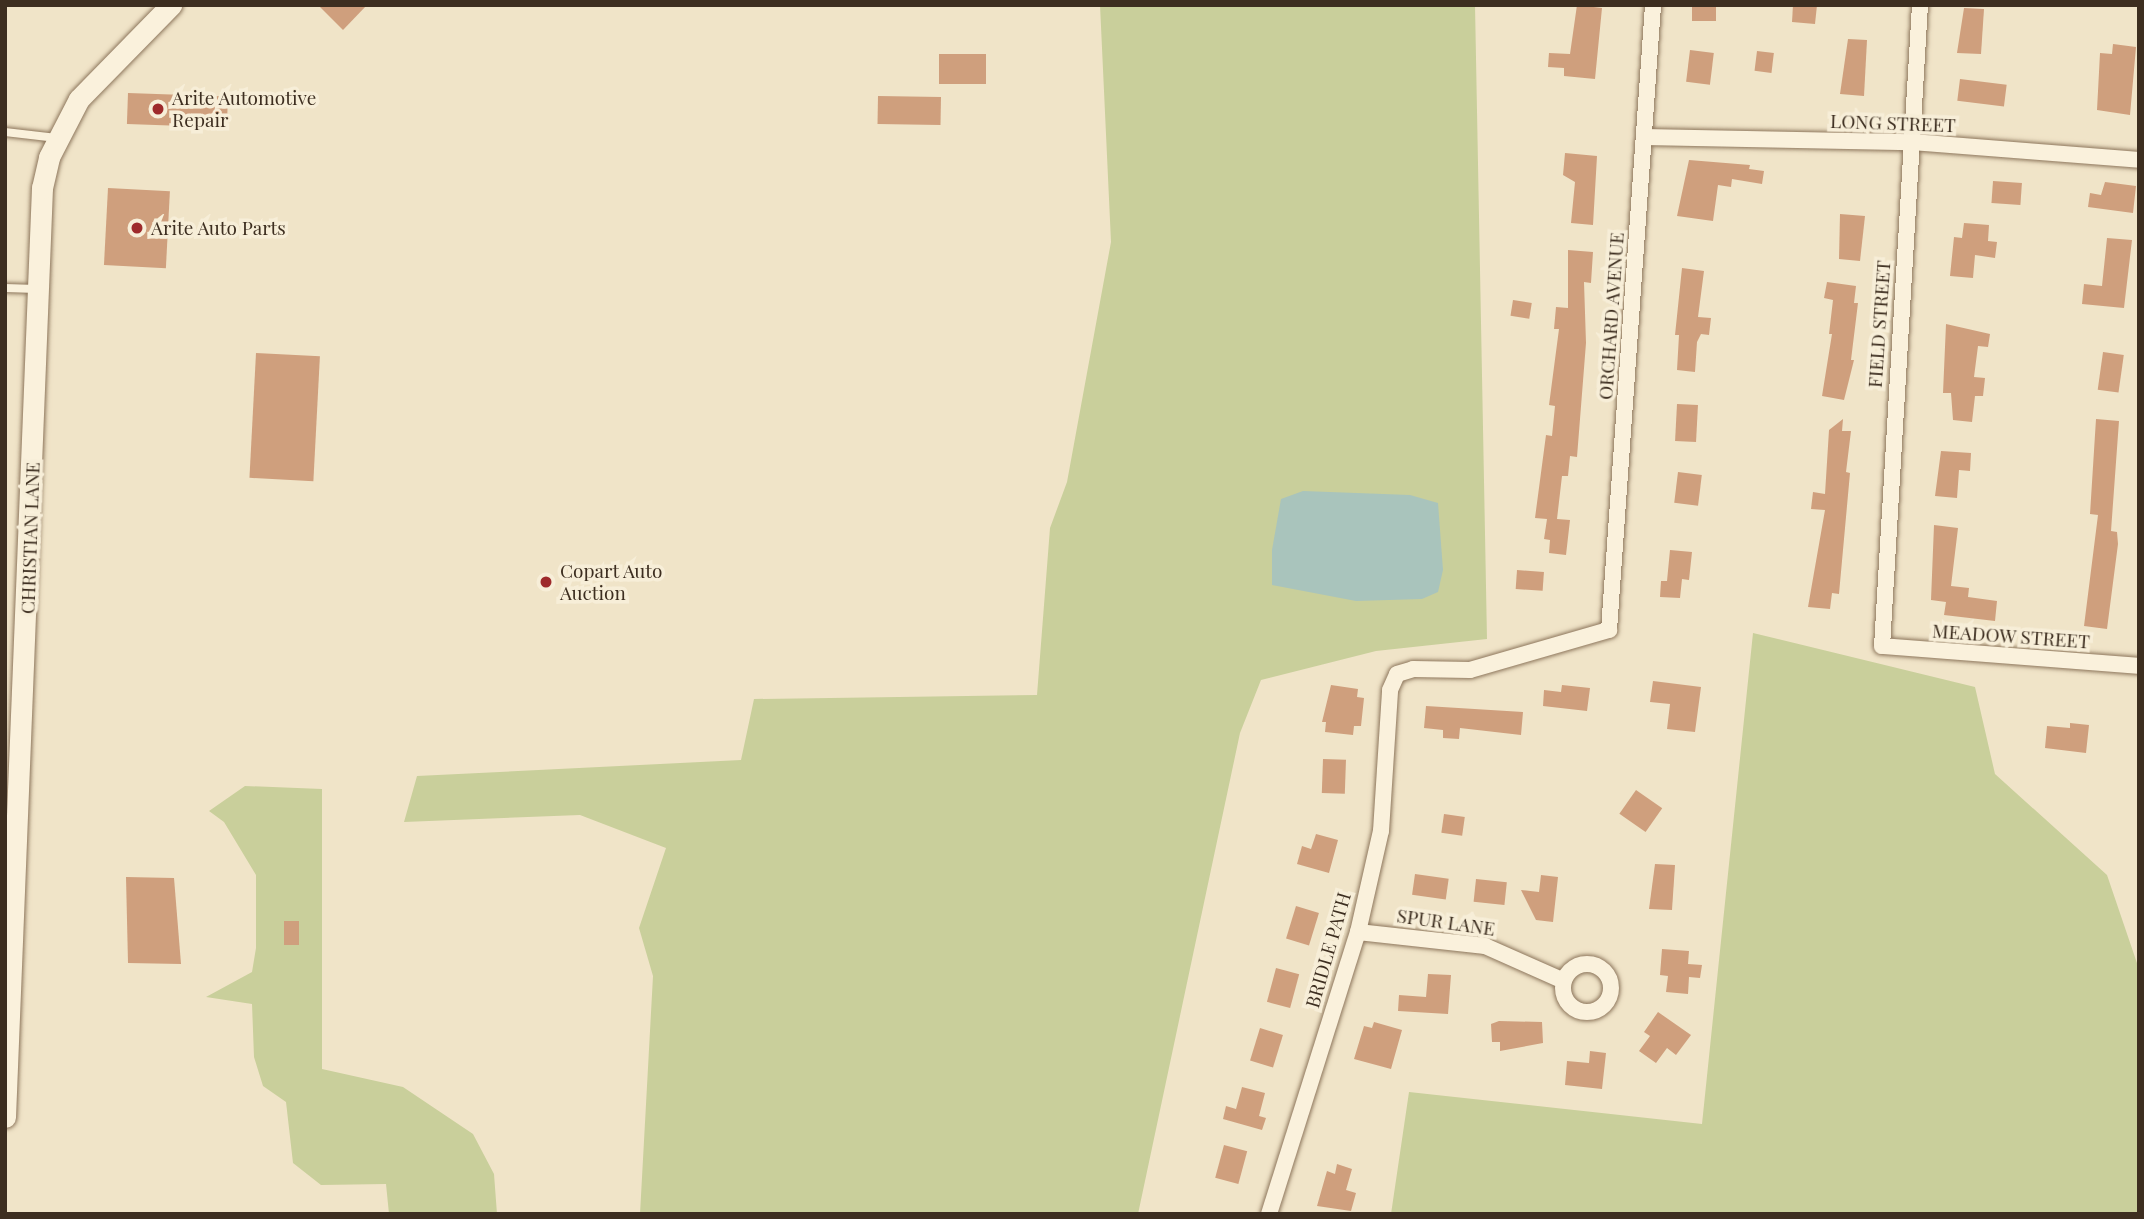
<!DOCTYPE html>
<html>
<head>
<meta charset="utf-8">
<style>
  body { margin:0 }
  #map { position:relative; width:2144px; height:1219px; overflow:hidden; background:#f0e4c8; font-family:"Playfair Display",serif }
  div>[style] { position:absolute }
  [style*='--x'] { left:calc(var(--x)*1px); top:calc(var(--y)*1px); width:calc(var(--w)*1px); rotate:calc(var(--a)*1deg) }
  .green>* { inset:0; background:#c9cf9b }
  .water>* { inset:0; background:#a9c4bc }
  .building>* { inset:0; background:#cf9f7d; transform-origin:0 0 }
  .roads { filter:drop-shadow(0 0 2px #8d765c) drop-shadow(0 0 2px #8d765c) }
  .lane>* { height:8px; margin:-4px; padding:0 4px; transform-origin:4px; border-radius:4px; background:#faf1dc }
  .street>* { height:16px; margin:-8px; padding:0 8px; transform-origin:8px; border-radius:8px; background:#faf1dc }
  .street>.ring { margin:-8px; padding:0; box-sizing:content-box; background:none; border:16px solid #faf1dc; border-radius:50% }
  .secondary>* { height:21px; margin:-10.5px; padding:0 10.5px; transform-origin:10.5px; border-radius:10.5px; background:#faf1dc }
  .dots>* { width:19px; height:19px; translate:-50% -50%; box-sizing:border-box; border:4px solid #f7eed8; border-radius:50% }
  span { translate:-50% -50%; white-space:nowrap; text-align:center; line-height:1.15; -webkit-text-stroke:7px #f7eed8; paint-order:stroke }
  .poi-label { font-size:19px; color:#3d2e20 }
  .left { translate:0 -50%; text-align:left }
  .street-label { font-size:19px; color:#3d2e20 }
  .frame { position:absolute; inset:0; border:7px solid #3d2e20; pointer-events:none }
</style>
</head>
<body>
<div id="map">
  <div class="green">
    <div style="clip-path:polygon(1100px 5px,1475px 5px,1487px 639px,1376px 651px,1261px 680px,1240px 733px,1138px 1214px,640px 1214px,653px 976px,639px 928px,666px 848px,580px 815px,404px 822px,417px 776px,741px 760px,754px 699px,1037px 695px,1050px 528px,1067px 482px,1111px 242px)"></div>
    <div style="clip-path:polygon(1753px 633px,1975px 687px,1995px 774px,2107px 875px,2139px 969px,2139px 1214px,1391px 1214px,1409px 1092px,1702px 1124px)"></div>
    <div style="clip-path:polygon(245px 786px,322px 789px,322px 1069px,403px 1087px,473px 1134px,494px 1174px,497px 1214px,389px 1214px,386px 1184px,321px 1185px,293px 1163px,286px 1102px,263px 1086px,254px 1057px,252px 1004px,206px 997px,252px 972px,256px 948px,256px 875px,224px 822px,209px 811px)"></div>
  </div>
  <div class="water">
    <div style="clip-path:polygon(1303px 491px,1410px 495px,1438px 503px,1443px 570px,1438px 592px,1422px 599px,1356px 601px,1272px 585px,1272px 550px,1281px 499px)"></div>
  </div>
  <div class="building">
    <div style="clip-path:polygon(318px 5px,367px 5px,343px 30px)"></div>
    <div style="clip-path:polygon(1577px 5px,1602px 8px,1595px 79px,1564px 76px,1564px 68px,1548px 67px,1549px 53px,1570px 54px)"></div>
    <div style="left:1692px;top:5px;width:24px;height:16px"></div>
    <div style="clip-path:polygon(1793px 5px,1817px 5px,1815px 24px,1792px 22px)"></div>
    <div style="clip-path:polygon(1964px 8px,1984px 9px,1981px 54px,1957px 53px)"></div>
    <div style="clip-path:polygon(1848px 39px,1867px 40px,1864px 96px,1840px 94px)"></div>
    <div style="clip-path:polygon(2113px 44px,2136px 47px,2130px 115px,2097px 110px,2100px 53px,2112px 54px)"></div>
    <div style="left:1690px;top:50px;width:24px;height:32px;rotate:7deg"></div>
    <div style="left:1757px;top:51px;width:17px;height:20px;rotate:7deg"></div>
    <div style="left:939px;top:54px;width:47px;height:30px"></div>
    <div style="left:1960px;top:79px;width:47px;height:22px;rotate:7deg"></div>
    <div style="left:128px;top:93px;width:100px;height:31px;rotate:2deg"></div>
    <div style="left:878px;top:96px;width:63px;height:28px;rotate:1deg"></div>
    <div style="clip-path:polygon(1565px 153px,1597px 156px,1593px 225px,1571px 223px,1575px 182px,1563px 175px)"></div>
    <div style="clip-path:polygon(1689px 160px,1750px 165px,1749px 169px,1764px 171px,1762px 184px,1732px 179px,1731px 187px,1718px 185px,1713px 221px,1677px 216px)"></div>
    <div style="left:1993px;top:181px;width:29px;height:22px;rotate:4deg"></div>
    <div style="clip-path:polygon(2105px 182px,2136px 186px,2133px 213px,2088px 207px,2090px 193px,2101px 195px)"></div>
    <div style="left:108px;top:188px;width:62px;height:77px;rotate:3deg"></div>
    <div style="clip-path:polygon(1840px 214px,1865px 216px,1860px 261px,1839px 259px)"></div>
    <div style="clip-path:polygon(1964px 223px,1989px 225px,1988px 241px,1997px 242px,1995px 258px,1975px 255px,1973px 278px,1950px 276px,1954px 237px,1962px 238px)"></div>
    <div style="clip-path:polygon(2107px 238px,2132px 240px,2124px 308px,2082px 304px,2084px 284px,2102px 286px)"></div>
    <div style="clip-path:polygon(1568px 250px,1593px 252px,1591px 283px,1584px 282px,1586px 343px,1577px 457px,1570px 456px,1568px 476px,1562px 476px,1557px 519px,1570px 520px,1566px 555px,1549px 553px,1550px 540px,1544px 539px,1547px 519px,1535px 518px,1546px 435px,1552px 436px,1555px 406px,1549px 405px,1559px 329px,1554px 329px,1556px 307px,1568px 308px)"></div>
    <div style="clip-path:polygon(1682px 268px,1704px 271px,1698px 317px,1711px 318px,1709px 335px,1701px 334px,1697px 342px,1695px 372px,1677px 370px,1679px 335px,1675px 335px)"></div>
    <div style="clip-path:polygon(1827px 282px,1856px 286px,1854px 303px,1858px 303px,1851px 360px,1854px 360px,1844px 400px,1822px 396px,1832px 334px,1829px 334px,1833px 300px,1824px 298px)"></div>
    <div style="left:1513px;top:300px;width:19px;height:16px;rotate:9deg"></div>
    <div style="clip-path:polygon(1946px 324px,1990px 334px,1988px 347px,1978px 346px,1974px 377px,1985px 378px,1983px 396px,1975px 396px,1972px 422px,1953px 420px,1951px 393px,1943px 393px)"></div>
    <div style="left:2103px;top:352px;width:21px;height:38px;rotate:8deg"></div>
    <div style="left:256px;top:353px;width:64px;height:125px;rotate:3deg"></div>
    <div style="left:1677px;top:404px;width:21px;height:37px;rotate:3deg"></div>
    <div style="clip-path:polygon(1843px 419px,1842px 431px,1851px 431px,1846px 472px,1850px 473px,1839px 594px,1832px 593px,1830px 609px,1808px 607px,1825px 510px,1811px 509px,1813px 492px,1825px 494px,1829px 430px)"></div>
    <div style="clip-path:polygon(2096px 419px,2119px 421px,2111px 531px,2117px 532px,2118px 544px,2107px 629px,2084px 626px,2098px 515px,2090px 514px)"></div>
    <div style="clip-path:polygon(1941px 451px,1971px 453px,1970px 471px,1959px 470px,1957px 498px,1935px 496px)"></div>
    <div style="left:1678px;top:472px;width:24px;height:31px;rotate:7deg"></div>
    <div style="clip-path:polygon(1934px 525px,1958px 528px,1951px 586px,1969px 588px,1968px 597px,1997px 601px,1995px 621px,1944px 615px,1946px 602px,1931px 600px)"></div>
    <div style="clip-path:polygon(1670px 550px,1692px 552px,1689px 580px,1682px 579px,1680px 598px,1660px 597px,1661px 581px,1667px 581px)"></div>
    <div style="left:1517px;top:570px;width:27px;height:19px;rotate:4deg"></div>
    <div style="clip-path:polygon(1653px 681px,1701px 687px,1695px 732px,1667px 729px,1670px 704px,1650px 702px)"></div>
    <div style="clip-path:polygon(1331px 685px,1358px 689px,1357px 697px,1364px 698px,1361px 726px,1354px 726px,1353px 735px,1325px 732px,1326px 722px,1322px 722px)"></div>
    <div style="clip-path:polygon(1562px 685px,1590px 688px,1587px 711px,1543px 706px,1544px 690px,1561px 692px)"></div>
    <div style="clip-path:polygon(1426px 706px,1523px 712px,1521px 735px,1460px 728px,1459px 739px,1443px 738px,1443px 730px,1424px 728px)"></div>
    <div style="clip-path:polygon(2070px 723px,2089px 725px,2086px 753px,2045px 748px,2047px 726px,2070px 728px)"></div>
    <div style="left:1323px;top:759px;width:23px;height:34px;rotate:2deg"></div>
    <div style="left:1636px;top:790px;width:32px;height:29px;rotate:35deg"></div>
    <div style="left:1444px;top:814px;width:21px;height:19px;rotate:8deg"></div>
    <div style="clip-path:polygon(1316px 834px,1338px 840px,1329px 873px,1297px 864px,1302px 846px,1311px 849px)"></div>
    <div style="clip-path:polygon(1655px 864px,1675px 865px,1672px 910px,1649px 909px)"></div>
    <div style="left:1415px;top:874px;width:34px;height:21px;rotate:8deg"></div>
    <div style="clip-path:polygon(1541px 875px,1558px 877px,1553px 922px,1536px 920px,1521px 890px,1539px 892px)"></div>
    <div style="clip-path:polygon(126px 877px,174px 878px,181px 964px,128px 963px)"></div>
    <div style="left:1476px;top:879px;width:31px;height:23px;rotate:6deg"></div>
    <div style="left:1296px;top:906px;width:24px;height:34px;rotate:17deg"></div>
    <div style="left:284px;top:921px;width:15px;height:24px"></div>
    <div style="clip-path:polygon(1662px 949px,1689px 951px,1688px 964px,1702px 965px,1700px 978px,1689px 977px,1688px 994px,1666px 992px,1668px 976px,1660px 975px)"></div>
    <div style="left:1276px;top:968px;width:24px;height:35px;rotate:15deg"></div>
    <div style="clip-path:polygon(1428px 974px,1451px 975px,1448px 1014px,1398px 1011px,1399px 995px,1426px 997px)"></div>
    <div style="clip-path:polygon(1658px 1012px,1691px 1035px,1676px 1055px,1667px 1048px,1656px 1063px,1639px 1051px,1650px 1036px,1644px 1032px)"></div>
    <div style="clip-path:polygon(1499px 1021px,1542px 1022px,1543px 1043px,1500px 1051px,1500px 1042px,1492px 1042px,1491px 1024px)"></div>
    <div style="clip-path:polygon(1374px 1022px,1402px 1030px,1391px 1069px,1354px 1059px,1364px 1026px,1372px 1028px)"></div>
    <div style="left:1260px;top:1028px;width:24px;height:34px;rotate:17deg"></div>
    <div style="clip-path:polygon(1590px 1051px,1606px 1053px,1602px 1089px,1565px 1085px,1567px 1061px,1589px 1063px)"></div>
    <div style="clip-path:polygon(1242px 1087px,1265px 1093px,1259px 1116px,1266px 1118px,1262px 1130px,1223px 1119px,1226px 1106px,1236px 1109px)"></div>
    <div style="left:1224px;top:1145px;width:24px;height:34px;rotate:15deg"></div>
    <div style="clip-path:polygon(1337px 1164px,1352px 1169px,1346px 1190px,1356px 1193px,1351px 1211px,1317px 1206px,1327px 1171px,1335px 1174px)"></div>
  </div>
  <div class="roads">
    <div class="lane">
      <div style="--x:5;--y:132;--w:52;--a:6.6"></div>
      <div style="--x:5;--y:288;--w:32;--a:2"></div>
    </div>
    <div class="street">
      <div style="--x:1920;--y:5;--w:642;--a:93.39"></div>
      <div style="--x:1882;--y:646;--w:258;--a:4.4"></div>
      <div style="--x:1644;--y:137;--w:268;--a:1.1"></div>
      <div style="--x:1912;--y:142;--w:228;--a:4.5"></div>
      <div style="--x:1358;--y:932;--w:128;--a:6.3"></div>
      <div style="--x:1485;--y:946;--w:86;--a:23.9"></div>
      <div class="ring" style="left:1563px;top:964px;width:32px;height:32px"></div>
      <div style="--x:1269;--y:1214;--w:296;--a:-72.5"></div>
      <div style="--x:1358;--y:932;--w:104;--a:-77.2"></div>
      <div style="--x:1381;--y:831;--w:141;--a:-86.3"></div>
      <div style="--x:1390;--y:690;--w:17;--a:-66"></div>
      <div style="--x:1397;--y:674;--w:17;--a:-17"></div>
      <div style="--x:1413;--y:669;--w:57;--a:1"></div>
      <div style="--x:1470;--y:670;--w:145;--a:-16.1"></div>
      <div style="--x:1609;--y:630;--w:627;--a:-85.97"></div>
    </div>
    <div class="secondary">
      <div style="--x:5;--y:1117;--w:930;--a:-87.72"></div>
      <div style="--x:42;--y:188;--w:32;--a:-77"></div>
      <div style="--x:49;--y:157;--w:65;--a:-62.7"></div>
      <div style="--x:79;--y:99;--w:132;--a:-45.6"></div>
    </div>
  </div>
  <div class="dots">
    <div style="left:158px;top:109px;background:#9e2a2b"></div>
    <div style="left:137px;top:228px;background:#9e2a2b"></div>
    <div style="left:546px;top:582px;background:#9e2a2b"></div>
  </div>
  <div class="poi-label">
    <span class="left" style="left:172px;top:109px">Arite Automotive<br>Repair</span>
    <span class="left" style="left:151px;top:228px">Arite Auto Parts</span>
    <span class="left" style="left:560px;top:582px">Copart Auto<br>Auction</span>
  </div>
  <div class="street-label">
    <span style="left:1893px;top:123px;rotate:2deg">LONG STREET</span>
    <span style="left:1611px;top:316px;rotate:-86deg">ORCHARD AVENUE</span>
    <span style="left:1879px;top:324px;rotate:-86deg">FIELD STREET</span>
    <span style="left:30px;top:538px;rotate:-88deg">CHRISTIAN LANE</span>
    <span style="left:2011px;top:636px;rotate:4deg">MEADOW STREET</span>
    <span style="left:1446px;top:922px;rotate:8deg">SPUR LANE</span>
    <span style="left:1328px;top:950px;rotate:-74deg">BRIDLE PATH</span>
  </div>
  <div class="frame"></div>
</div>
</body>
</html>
